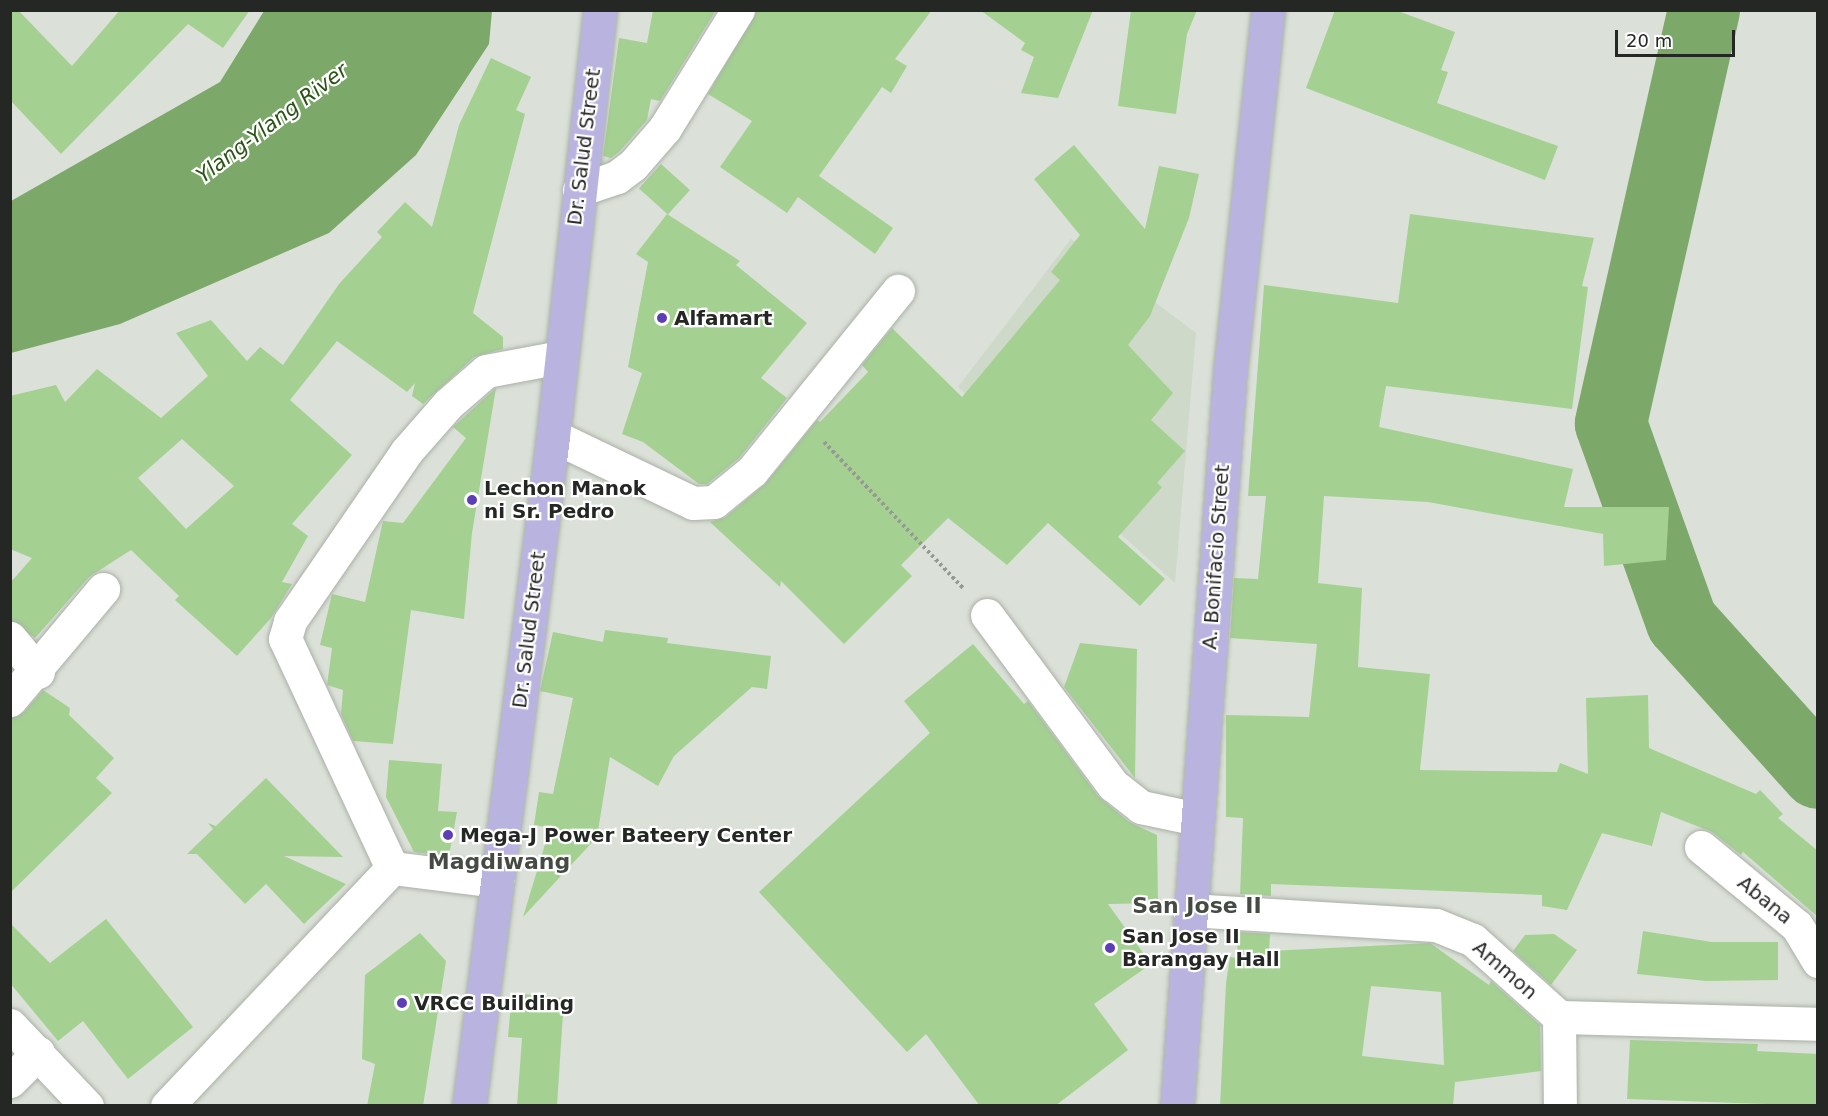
<!DOCTYPE html>
<html>
<head>
<meta charset="utf-8">
<style>
  body { margin:0 }
  #map { position:relative; width:1828px; height:1116px; overflow:hidden; background:#dbe1d8; font-family:"DejaVu Sans",sans-serif }
  div>[style] { position:absolute }
  [style*='--x'] { left:calc(var(--x)*1px); top:calc(var(--y)*1px); width:calc(var(--w)*1px); rotate:calc(var(--a)*1deg) }
  .built>* { inset:0; background:#ced9c9 }
  .water>* { inset:0; background:#7ca86a }
  .river>* { height:72px; margin:-36px; padding:0 36px; transform-origin:36px; border-radius:36px; background:#7ca86a }
  .building>* { inset:0; background:#a4d192; transform-origin:0 0 }
  .path>* { height:4px; margin-top:-2px; transform-origin:0; background:repeating-linear-gradient(90deg,#969a93 0 3px,transparent 0 6px) }
  .roads { filter:drop-shadow(0 0 2px #aab0a7) drop-shadow(0 0 2px #aab0a7) }
  .minor>* { height:33px; margin:-16.5px; padding:0 16.5px; transform-origin:16.5px; border-radius:16.5px; background:#fff }
  .major>* { height:33px; margin:-16.5px; padding:0 16.5px; transform-origin:16.5px; border-radius:16.5px; background:#b9b3df }
  .dots>* { width:16px; height:16px; translate:-50% -50%; box-sizing:border-box; border:3px solid #fff; border-radius:50% }
  span { translate:-50% -50%; white-space:nowrap; text-align:center; line-height:1.15; -webkit-text-stroke:4.5px #fff; paint-order:stroke }
  .street-label { font-size:20px; color:#252724 }
  .poi-label { font-size:20px; color:#252724; font-weight:700 }
  .left { translate:0 -50%; text-align:left }
  .water-label { font-size:21px; color:#295314; font-style:italic }
  .quarter-label { font-size:22px; color:#454b43; font-weight:700 }
  .frame { position:absolute; inset:0; border:12px solid #252724; pointer-events:none }
  .scale { position:absolute; left:1615px; top:30px; width:120px; height:27px; box-sizing:border-box; border:3px solid #252724; border-top:0; padding-left:8px; font-size:18px; line-height:21px; white-space:nowrap; color:#252724; -webkit-text-stroke:4px #fff; paint-order:stroke }
</style>
</head>
<body>
<div id="map">
  <div class="built">
    <div style="clip-path:polygon(1071px 239px,1196px 333px,1175px 583px,958px 387px)"></div>
  </div>
  <div class="water">
    <div style="clip-path:polygon(264px 11px,492px 11px,489px 44px,416px 155px,329px 233px,120px 324px,11px 353px,11px 201px,220px 82px)"></div>
  </div>
  <div class="river">
    <div style="--x:1704;--y:10;--w:424;--a:102.7"></div>
    <div style="--x:1611;--y:424;--w:210;--a:70.3"></div>
    <div style="--x:1682;--y:622;--w:203;--a:48"></div>
  </div>
  <div class="building">
    <div style="clip-path:polygon(10px 10px,18px 10px,72px 66px,120px 10px,250px 10px,223px 48px,188px 24px,61px 154px,10px 100px)"></div>
    <div style="clip-path:polygon(653px 10px,716px 10px,660px 101px,651px 99px,647px 120px,620px 151px,611px 158px,603px 156px,619px 38px,647px 43px)"></div>
    <div style="clip-path:polygon(757px 10px,932px 10px,895px 59px,907px 66px,891px 93px,882px 87px,819px 176px,893px 228px,875px 254px,798px 197px,787px 213px,720px 167px,752px 121px,708px 94px)"></div>
    <div style="clip-path:polygon(980px 10px,1093px 10px,1058px 98px,1021px 93px,1034px 57px,1021px 50px,1025px 43px)"></div>
    <div style="clip-path:polygon(1131px 10px,1197px 10px,1187px 34px,1176px 114px,1118px 106px)"></div>
    <div style="clip-path:polygon(1335px 10px,1395px 10px,1455px 32px,1441px 70px,1448px 72px,1437px 103px,1558px 146px,1545px 180px,1306px 88px)"></div>
    <div style="clip-path:polygon(evenodd,491px 58px,531px 77px,516px 110px,525px 114px,473px 313px,503px 337px,503px 349px,474px 357px,423px 404px,412px 396px,415px 383px,407px 392px,337px 341px,290px 400px,352px 455px,292px 524px,308px 536px,282px 582px,292px 584px,271px 618px,237px 656px,175px 600px,179px 596px,131px 550px,89px 577px,35px 638px,10px 620px,10px 583px,32px 558px,10px 549px,10px 396px,56px 385px,65px 402px,97px 369px,161px 418px,208px 376px,176px 333px,211px 320px,247px 361px,260px 347px,283px 365px,339px 284px,382px 237px,377px 232px,405px 202px,432px 227px,459px 125px,491px 58px,182px 439px,234px 486px,186px 529px,138px 478px,182px 439px)"></div>
    <div style="clip-path:polygon(1074px 145px,1145px 229px,1159px 166px,1199px 174px,1189px 218px,1150px 316px,1128px 345px,1173px 393px,1151px 420px,1185px 451px,1157px 483px,1162px 487px,1118px 537px,1165px 579px,1140px 606px,1048px 523px,1007px 565px,948px 518px,901px 565px,912px 576px,844px 644px,781px 581px,780px 587px,710px 522px,726px 517px,766px 483px,817px 420px,820px 422px,868px 372px,862px 365px,892px 328px,962px 397px,1060px 280px,1051px 272px,1080px 235px,1034px 179px)"></div>
    <div style="left:661px;top:164px;width:39px;height:33px;rotate:42deg"></div>
    <div style="clip-path:polygon(667px 214px,740px 261px,736px 265px,807px 323px,761px 378px,787px 398px,739px 458px,707px 484px,699px 484px,643px 442px,622px 434px,642px 373px,628px 367px,648px 262px,636px 254px)"></div>
    <div style="clip-path:polygon(1410px 214px,1594px 238px,1582px 286px,1588px 287px,1572px 409px,1386px 386px,1379px 427px,1573px 469px,1564px 507px,1669px 507px,1666px 560px,1604px 566px,1603px 534px,1428px 502px,1324px 496px,1318px 583px,1362px 588px,1358px 667px,1430px 674px,1420px 770px,1557px 772px,1560px 763px,1588px 774px,1586px 698px,1648px 695px,1649px 748px,1756px 794px,1760px 790px,1783px 814px,1778px 818px,1818px 851px,1818px 917px,1743px 852px,1741px 855px,1712px 832px,1661px 812px,1652px 846px,1602px 833px,1567px 910px,1542px 906px,1542px 895px,1271px 884px,1271px 896px,1240px 894px,1243px 818px,1226px 817px,1226px 715px,1309px 717px,1317px 644px,1230px 638px,1234px 578px,1258px 579px,1266px 496px,1248px 496px,1264px 285px,1398px 303px)"></div>
    <div style="clip-path:polygon(496px 388px,472px 533px,464px 619px,411px 610px,393px 744px,353px 741px,341px 714px,343px 690px,327px 685px,332px 648px,320px 645px,332px 594px,365px 602px,383px 521px,403px 523px,466px 438px,453px 427px)"></div>
    <div style="clip-path:polygon(605px 630px,668px 638px,667px 643px,771px 656px,767px 689px,752px 687px,674px 756px,658px 786px,610px 757px,597px 837px,523px 917px,550px 828px,534px 825px,539px 792px,553px 794px,573px 698px,540px 691px,553px 632px,603px 642px)"></div>
    <div style="clip-path:polygon(1080px 643px,1137px 649px,1135px 778px,1064px 687px)"></div>
    <div style="clip-path:polygon(973px 644px,1024px 704px,1028px 701px,1098px 796px,1129px 822px,1157px 835px,1158px 903px,1108px 904px,1151px 964px,1094px 1004px,1128px 1050px,1055px 1106px,980px 1106px,926px 1034px,907px 1052px,759px 892px,930px 733px,904px 701px)"></div>
    <div style="clip-path:polygon(43px 690px,70px 708px,69px 715px,114px 758px,96px 778px,112px 793px,10px 893px,10px 718px,24px 712px)"></div>
    <div style="clip-path:polygon(389px 760px,442px 764px,438px 811px,457px 812px,449px 856px,414px 852px,386px 797px)"></div>
    <div style="clip-path:polygon(266px 778px,343px 857px,284px 856px,346px 884px,304px 924px,266px 884px,245px 904px,197px 854px,187px 854px,213px 829px,208px 823px,216px 826px)"></div>
    <div style="clip-path:polygon(106px 919px,193px 1027px,128px 1079px,83px 1021px,58px 1041px,10px 983px,10px 923px,50px 963px)"></div>
    <div style="clip-path:polygon(1643px 931px,1712px 942px,1778px 942px,1778px 980px,1706px 981px,1637px 974px)"></div>
    <div style="clip-path:polygon(evenodd,1238px 932px,1270px 934px,1269px 951px,1430px 943px,1489px 985px,1491px 981px,1540px 1025px,1541px 1071px,1455px 1082px,1453px 1106px,1220px 1106px,1226px 983px,1230px 957px,1237px 958px,1238px 932px,1371px 986px,1441px 992px,1444px 1065px,1362px 1056px,1371px 986px)"></div>
    <div style="clip-path:polygon(420px 933px,446px 961px,423px 1106px,367px 1106px,375px 1064px,362px 1059px,365px 975px)"></div>
    <div style="clip-path:polygon(1554px 934px,1577px 950px,1551px 985px,1513px 951px,1525px 935px)"></div>
    <div style="clip-path:polygon(512px 993px,564px 998px,557px 1106px,517px 1106px,522px 1038px,508px 1037px)"></div>
    <div style="clip-path:polygon(1630px 1040px,1758px 1044px,1757px 1051px,1818px 1054px,1818px 1106px,1627px 1099px)"></div>
  </div>
  <div class="path">
    <div style="--x:824;--y:442;--w:202;--a:46.4"></div>
  </div>
  <div class="roads">
    <div class="minor">
      <div style="--x:579;--y:190;--w:40;--a:-18.9"></div>
      <div style="--x:617;--y:177;--w:20;--a:-37"></div>
      <div style="--x:633;--y:165;--w:49;--a:-49.1"></div>
      <div style="--x:665;--y:128;--w:139;--a:-58.3"></div>
      <div style="--x:553;--y:436;--w:155;--a:25.6"></div>
      <div style="--x:693;--y:503;--w:21;--a:-3"></div>
      <div style="--x:714;--y:502;--w:49;--a:-39.2"></div>
      <div style="--x:752;--y:471;--w:232;--a:-51"></div>
      <div style="--x:987;--y:615;--w:212;--a:53.5"></div>
      <div style="--x:1113;--y:785;--w:36;--a:38"></div>
      <div style="--x:1141;--y:807;--w:57;--a:12.1"></div>
      <div style="--x:10;--y:638;--w:44;--a:50.5"></div>
      <div style="--x:10;--y:700;--w:145;--a:-50"></div>
      <div style="--x:1701;--y:847;--w:124;--a:39.5"></div>
      <div style="--x:1797;--y:926;--w:41;--a:59"></div>
      <div style="--x:392;--y:868;--w:253;--a:-115"></div>
      <div style="--x:285;--y:639;--w:19;--a:-74"></div>
      <div style="--x:290;--y:621;--w:205;--a:-55.5"></div>
      <div style="--x:406;--y:452;--w:64;--a:-48.8"></div>
      <div style="--x:448;--y:404;--w:50;--a:-41"></div>
      <div style="--x:486;--y:371;--w:76;--a:-10.6"></div>
      <div style="--x:1189;--y:910;--w:247;--a:3.5"></div>
      <div style="--x:1436;--y:925;--w:40;--a:22"></div>
      <div style="--x:1473;--y:940;--w:115;--a:41.8"></div>
      <div style="--x:1559;--y:1017;--w:259;--a:1.5"></div>
      <div style="--x:1559;--y:1017;--w:89;--a:89.4"></div>
      <div style="--x:10;--y:1025;--w:112;--a:46.5"></div>
      <div style="--x:10;--y:1081;--w:40;--a:-45"></div>
      <div style="--x:167;--y:1106;--w:328;--a:-46.6"></div>
      <div style="--x:392;--y:868;--w:106;--a:7.1"></div>
    </div>
    <div class="major">
      <div style="--x:469;--y:1106;--w:675;--a:-82.85"></div>
      <div style="--x:553;--y:436;--w:429;--a:-83.7"></div>
      <div style="--x:1177;--y:1106;--w:736;--a:-85.87"></div>
      <div style="--x:1230;--y:372;--w:364;--a:-84"></div>
    </div>
  </div>
  <div class="dots">
    <div style="left:662px;top:318px;background:#5c3eb6"></div>
    <div style="left:472px;top:500px;background:#5c3eb6"></div>
    <div style="left:448px;top:835px;background:#5c3eb6"></div>
    <div style="left:1110px;top:948px;background:#5c3eb6"></div>
    <div style="left:402px;top:1003px;background:#5c3eb6"></div>
  </div>
  <div class="street-label">
    <span style="left:584px;top:147px;rotate:-83deg">Dr. Salud Street</span>
    <span style="left:1216px;top:557px;rotate:-86deg">A. Bonifacio Street</span>
    <span style="left:529px;top:630px;rotate:-83deg">Dr. Salud Street</span>
    <span style="left:1765px;top:900px;rotate:39deg">Abana</span>
    <span style="left:1505px;top:970px;rotate:41deg">Ammon</span>
  </div>
  <div class="poi-label">
    <span class="left" style="left:674px;top:318px">Alfamart</span>
    <span class="left" style="left:484px;top:500px">Lechon Manok<br>ni Sr. Pedro</span>
    <span class="left" style="left:460px;top:835px">Mega-J Power Bateery Center</span>
    <span class="left" style="left:1122px;top:948px">San Jose II<br>Barangay Hall</span>
    <span class="left" style="left:414px;top:1003px">VRCC Building</span>
  </div>
  <div class="water-label">
    <span style="left:272px;top:123px;rotate:-37deg">Ylang-Ylang River</span>
  </div>
  <div class="quarter-label">
    <span style="left:499px;top:862px">Magdiwang</span>
    <span style="left:1197px;top:906px">San Jose II</span>
  </div>
  <div class="frame"></div>
  <div class="scale">20 m</div>
</div>
</body>
</html>
